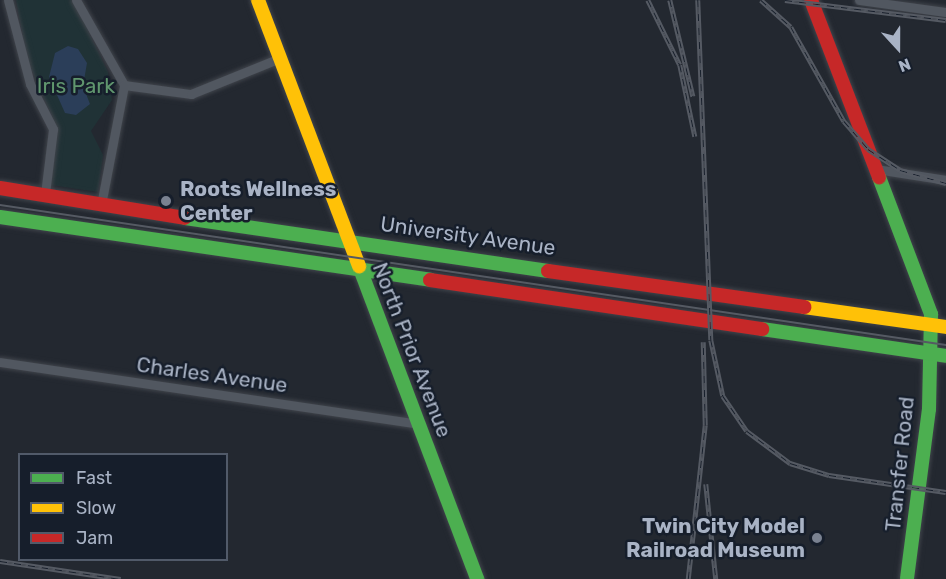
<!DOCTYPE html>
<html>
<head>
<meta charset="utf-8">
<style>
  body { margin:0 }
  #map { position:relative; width:946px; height:579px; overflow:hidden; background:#232830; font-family:Rubik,sans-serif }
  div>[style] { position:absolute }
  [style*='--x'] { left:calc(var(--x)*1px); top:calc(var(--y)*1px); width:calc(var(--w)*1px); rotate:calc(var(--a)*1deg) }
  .green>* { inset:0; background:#203236 }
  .water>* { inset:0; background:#2b3e59 }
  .roads { filter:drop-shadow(0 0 2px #40444b) drop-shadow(0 0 2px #40444b) }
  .street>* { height:9px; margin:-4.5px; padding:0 4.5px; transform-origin:4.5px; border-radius:4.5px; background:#515760 }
  .fast>* { height:14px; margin:-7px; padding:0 7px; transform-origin:7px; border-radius:7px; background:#4caf50 }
  .slow>* { height:14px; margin:-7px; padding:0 7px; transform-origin:7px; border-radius:7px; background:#ffc107 }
  .jam>* { height:14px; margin:-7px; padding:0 7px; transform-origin:7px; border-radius:7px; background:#c62828 }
  .tram>* { height:1.5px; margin:-0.75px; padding:0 0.75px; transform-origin:0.75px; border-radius:0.75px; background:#555a63 }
  .rail>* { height:4.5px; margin-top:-2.25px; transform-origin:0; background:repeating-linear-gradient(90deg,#161e2b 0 7px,#555a63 0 14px); box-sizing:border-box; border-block:2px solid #555a63 }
  .dots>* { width:16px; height:16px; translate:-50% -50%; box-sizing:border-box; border:3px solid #161e2b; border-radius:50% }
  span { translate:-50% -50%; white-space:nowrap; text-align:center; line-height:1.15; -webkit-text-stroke:5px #161e2b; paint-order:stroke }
  .park-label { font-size:21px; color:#60966e }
  .poi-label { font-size:21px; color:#a9b3c5; font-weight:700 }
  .left { translate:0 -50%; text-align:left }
  .right { translate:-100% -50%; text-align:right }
  .street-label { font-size:21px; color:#a9b3c5 }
  .legend { position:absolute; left:18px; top:453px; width:210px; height:108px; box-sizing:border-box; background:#161e2b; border:2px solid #515a69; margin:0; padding:8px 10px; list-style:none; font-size:18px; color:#a9b3c5 }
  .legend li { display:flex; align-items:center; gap:12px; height:30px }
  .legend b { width:30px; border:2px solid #515a69 }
  .north { position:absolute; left:868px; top:18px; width:60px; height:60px; -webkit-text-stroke:4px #161e2b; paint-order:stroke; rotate:159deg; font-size:16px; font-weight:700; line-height:24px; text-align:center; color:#a9b3c5 }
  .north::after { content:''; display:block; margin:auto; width:21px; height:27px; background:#a9b3c5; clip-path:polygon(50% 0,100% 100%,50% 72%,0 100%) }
</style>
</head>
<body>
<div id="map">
  <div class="green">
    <div style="clip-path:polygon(16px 0,73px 0,108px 72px,112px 100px,91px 131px,103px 155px,98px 192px,51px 185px,58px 130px,27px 60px)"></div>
  </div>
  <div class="water">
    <div style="clip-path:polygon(68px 46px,78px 49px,87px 63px,83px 86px,90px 104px,76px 115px,65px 113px,49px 77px,55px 53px)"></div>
  </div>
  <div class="roads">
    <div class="street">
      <div style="--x:8;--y:0;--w:87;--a:75.3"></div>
      <div style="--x:30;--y:84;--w:51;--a:62.9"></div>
      <div style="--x:53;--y:129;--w:65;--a:97"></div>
      <div style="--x:76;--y:0;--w:98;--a:60.5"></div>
      <div style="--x:859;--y:0;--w:88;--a:7.9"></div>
      <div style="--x:124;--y:85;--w:68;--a:7.7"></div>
      <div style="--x:191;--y:94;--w:96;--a:-22"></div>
      <div style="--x:876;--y:169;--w:71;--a:8.9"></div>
      <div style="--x:101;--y:205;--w:122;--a:-79.1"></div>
      <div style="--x:0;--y:362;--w:424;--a:8.4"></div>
    </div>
    <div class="fast">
      <div style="--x:879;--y:177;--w:147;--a:69.2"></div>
      <div style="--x:931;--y:314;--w:95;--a:91.2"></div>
      <div style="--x:929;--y:409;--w:171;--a:97.4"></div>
      <div style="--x:0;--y:217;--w:435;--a:8.3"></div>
      <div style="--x:185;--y:218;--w:367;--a:8.3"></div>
      <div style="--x:359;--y:266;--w:335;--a:69.3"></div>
      <div style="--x:762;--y:329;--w:186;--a:8.3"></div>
    </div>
    <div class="slow">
      <div style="--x:258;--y:0;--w:285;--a:69.2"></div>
      <div style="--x:804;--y:307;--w:143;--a:8"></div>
    </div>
    <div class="jam">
      <div style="--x:811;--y:0;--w:190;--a:69"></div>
      <div style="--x:0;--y:188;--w:187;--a:9.2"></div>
      <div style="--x:548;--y:271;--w:259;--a:8"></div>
      <div style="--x:430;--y:280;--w:336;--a:8.4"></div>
    </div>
  </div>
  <div class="tram">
    <div style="--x:0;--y:205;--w:956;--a:8.42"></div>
  </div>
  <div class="rail">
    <div style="--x:648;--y:0;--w:72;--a:63.8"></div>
    <div style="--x:680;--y:65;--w:73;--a:78.1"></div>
    <div style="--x:670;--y:0;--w:99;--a:76.5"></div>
    <div style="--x:698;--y:0;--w:340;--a:87.8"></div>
    <div style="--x:711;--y:340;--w:57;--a:77.9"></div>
    <div style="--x:723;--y:396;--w:42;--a:55.6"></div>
    <div style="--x:747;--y:431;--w:54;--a:36.7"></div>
    <div style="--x:790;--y:463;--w:41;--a:17.1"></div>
    <div style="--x:829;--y:475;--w:118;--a:8.3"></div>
    <div style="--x:761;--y:0;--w:40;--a:42"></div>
    <div style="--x:791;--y:27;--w:108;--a:60.6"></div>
    <div style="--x:844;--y:121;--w:37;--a:49"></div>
    <div style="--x:868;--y:149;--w:38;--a:33"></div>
    <div style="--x:900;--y:170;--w:48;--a:15.8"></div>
    <div style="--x:785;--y:0;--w:162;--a:7.1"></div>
    <div style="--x:706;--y:484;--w:96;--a:84"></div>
    <div style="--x:0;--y:561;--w:122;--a:8.5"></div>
    <div style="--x:688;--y:579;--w:155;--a:-83.7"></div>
    <div style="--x:705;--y:425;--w:83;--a:-91.4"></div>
  </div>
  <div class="dots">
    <div style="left:166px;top:201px;background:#7a8291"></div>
    <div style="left:817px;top:538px;background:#7a8291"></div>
  </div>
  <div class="park-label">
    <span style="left:76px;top:86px">Iris Park</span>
  </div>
  <div class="poi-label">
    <span class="left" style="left:180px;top:201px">Roots Wellness<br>Center</span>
    <span class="right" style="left:805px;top:538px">Twin City Model<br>Railroad Museum</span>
  </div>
  <div class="street-label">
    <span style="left:468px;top:236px;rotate:8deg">University Avenue</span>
    <span style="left:412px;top:350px;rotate:69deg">North Prior Avenue</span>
    <span style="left:212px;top:375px;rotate:8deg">Charles Avenue</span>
    <span style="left:900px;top:464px;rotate:-84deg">Transfer Road</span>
  </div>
  <ul class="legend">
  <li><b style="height:8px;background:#4caf50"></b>Fast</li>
  <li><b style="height:8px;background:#ffc107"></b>Slow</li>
  <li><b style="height:8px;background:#c62828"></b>Jam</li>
  </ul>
  <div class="north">N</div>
</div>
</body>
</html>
